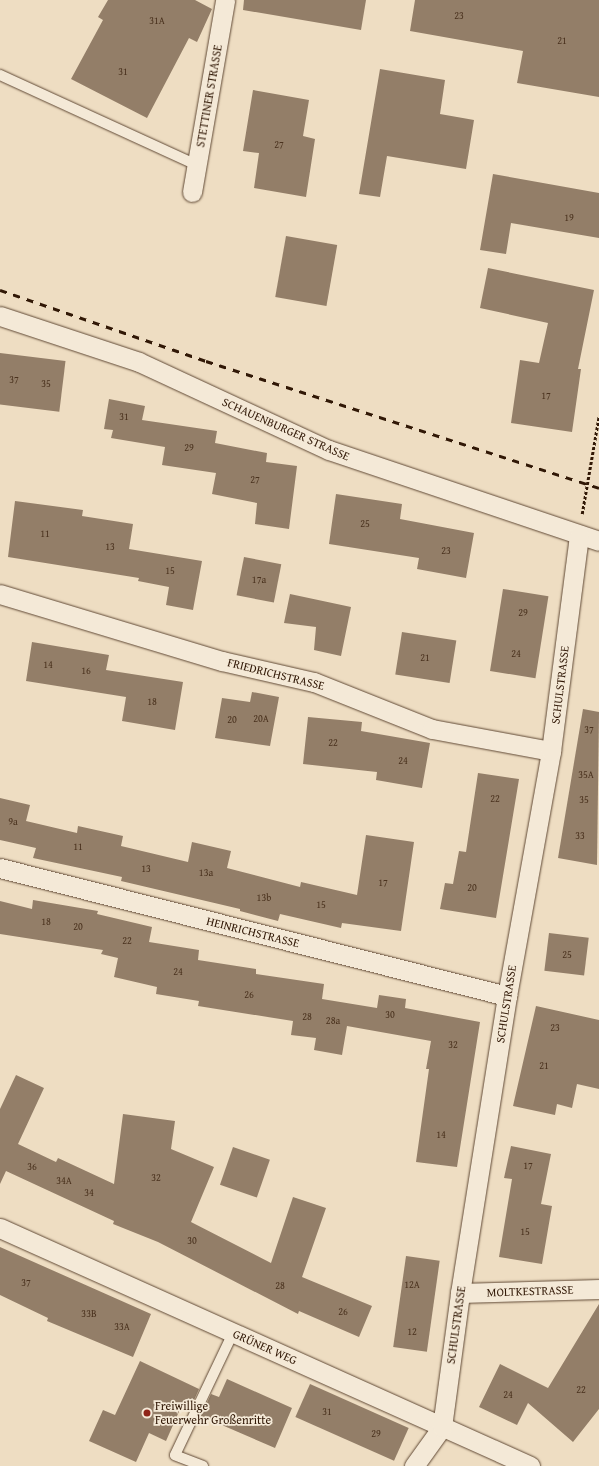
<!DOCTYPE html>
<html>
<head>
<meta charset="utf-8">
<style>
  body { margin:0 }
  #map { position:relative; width:599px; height:1466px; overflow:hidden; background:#eeddc2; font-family:"Gentium Book Plus",serif }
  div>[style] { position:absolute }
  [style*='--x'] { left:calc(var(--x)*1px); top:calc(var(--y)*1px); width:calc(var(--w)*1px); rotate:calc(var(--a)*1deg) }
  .building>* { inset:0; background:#937e68; transform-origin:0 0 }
  .path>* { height:2.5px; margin-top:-1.25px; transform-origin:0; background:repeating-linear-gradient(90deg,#311806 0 3px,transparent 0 5px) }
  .roads { filter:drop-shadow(0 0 1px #604935) drop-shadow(0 0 1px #604935) }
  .lane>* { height:10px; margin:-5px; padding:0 5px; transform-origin:5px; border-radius:5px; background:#f4e9d7 }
  .street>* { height:19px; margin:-9.5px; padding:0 9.5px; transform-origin:9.5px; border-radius:9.5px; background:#f4e9d7 }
  .rail>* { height:3px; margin-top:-1.5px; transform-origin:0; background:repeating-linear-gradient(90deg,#311806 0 7px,transparent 0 14px) }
  .dots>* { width:11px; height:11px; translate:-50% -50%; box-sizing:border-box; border:2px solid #f4e9d7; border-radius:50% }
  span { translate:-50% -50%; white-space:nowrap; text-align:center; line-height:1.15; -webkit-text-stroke:3.5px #f4e9d7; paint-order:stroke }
  .number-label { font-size:10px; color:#4a321e }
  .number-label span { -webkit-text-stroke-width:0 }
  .street-label { font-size:12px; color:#311806 }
  .poi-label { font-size:12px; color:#311806 }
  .left { translate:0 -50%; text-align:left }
</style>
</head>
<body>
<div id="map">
  <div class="building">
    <div style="clip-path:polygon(108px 0,195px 0,212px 9px,197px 42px,189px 38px,147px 118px,71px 79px,103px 20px,98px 17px)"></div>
    <div style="clip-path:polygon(244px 0,366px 0,361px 30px,243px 10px)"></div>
    <div style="clip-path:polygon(415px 0,599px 0,599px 97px,517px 83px,523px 51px,410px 31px)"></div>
    <div style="clip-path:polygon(380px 69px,445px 80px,440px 114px,474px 120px,466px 169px,387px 156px,380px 197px,359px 194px)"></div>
    <div style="clip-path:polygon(253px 90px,309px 100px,303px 136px,315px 139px,306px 197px,254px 188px,259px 153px,243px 151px)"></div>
    <div style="clip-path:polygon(493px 174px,599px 193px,599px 238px,511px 223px,506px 254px,480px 250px)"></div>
    <div style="left:286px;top:236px;width:52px;height:62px;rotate:10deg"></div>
    <div style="clip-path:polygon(488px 268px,594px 290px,578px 369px,581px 369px,572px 432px,511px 423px,520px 360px,539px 363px,548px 323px,480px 308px)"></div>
    <div style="left:0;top:353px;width:66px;height:51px;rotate:7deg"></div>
    <div style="clip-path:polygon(109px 399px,145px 406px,142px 420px,217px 431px,215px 443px,267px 453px,266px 462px,297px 466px,289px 529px,255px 524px,257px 503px,212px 494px,216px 473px,162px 465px,165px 447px,111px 438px,113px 430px,104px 429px)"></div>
    <div style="clip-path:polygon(336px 494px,402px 504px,400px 519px,474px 533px,466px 578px,417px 569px,419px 558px,329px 544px)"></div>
    <div style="clip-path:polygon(15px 501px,83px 510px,82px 516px,133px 524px,129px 549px,202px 561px,193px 610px,166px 605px,169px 587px,138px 581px,139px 578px,8px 557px)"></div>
    <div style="left:244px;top:557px;width:38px;height:39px;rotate:11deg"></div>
    <div style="left:503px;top:589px;width:46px;height:83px;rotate:9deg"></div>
    <div style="clip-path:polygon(290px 594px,351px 607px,341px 656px,314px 650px,316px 627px,284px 623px)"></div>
    <div style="left:402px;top:632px;width:55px;height:43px;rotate:9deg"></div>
    <div style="clip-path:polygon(32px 642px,109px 655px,106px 670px,183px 682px,175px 730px,122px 721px,126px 697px,26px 681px)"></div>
    <div style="clip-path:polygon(252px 692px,279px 697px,270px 746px,215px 738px,222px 698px,250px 702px)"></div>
    <div style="clip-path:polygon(583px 709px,599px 712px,597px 865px,558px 858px)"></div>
    <div style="clip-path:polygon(308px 717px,362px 722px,361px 731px,430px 743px,422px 788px,376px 780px,377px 772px,303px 764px)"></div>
    <div style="clip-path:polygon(478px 773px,519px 779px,496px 918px,440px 909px,445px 883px,453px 884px,459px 851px,466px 852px)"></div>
    <div style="clip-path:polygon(0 798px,30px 805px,26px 821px,77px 833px,78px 826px,123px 836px,121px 846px,188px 862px,192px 842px,231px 851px,227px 868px,300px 887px,301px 882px,357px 895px,366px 835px,414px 842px,401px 931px,342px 923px,341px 928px,280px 914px,278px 921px,240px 911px,240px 909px,121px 881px,122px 877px,33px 858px,36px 848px,0 840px)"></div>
    <div style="clip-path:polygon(33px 900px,98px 911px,97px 914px,152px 927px,149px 942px,199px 950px,198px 960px,256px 969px,256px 974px,324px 984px,322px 999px,377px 1008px,379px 995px,406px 999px,405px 1008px,480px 1022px,457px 1167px,416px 1162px,429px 1069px,426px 1069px,431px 1041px,347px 1026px,342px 1055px,314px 1050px,316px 1038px,291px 1035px,293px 1021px,198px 1006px,199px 1001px,156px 994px,157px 987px,114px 977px,118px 958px,101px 954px,103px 950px,0 934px,0 901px,32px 909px)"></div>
    <div style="left:549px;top:933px;width:40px;height:38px;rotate:7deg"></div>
    <div style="clip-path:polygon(536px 1006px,599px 1020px,599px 1089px,577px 1084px,572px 1108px,557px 1104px,555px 1115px,513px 1106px)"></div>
    <div style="clip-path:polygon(16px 1075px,44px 1088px,18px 1144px,56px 1162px,58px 1158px,114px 1184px,123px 1114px,175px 1121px,171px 1149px,214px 1167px,191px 1222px,271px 1263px,293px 1197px,326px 1208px,302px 1277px,372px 1306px,359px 1337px,299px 1311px,298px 1314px,158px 1242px,113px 1224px,114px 1221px,6px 1171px,0 1184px,0 1109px)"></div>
    <div style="clip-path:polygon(511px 1146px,551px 1154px,541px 1204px,552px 1206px,542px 1264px,499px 1257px,512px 1179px,504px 1178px)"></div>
    <div style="left:233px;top:1147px;width:39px;height:40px;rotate:19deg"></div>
    <div style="clip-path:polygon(0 1247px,151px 1314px,133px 1357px,47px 1321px,48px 1318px,0 1295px)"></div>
    <div style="left:406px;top:1256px;width:34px;height:92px;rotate:8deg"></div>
    <div style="clip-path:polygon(599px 1304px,599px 1409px,573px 1442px,528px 1403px,517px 1425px,479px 1407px,500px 1364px,548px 1388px)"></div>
    <div style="clip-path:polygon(140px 1361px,199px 1389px,189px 1411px,181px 1407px,166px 1441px,149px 1433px,136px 1462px,89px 1441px,103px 1410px,115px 1415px)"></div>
    <div style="clip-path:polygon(227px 1379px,292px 1408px,275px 1448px,201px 1416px,211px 1394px,219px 1397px)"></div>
    <div style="left:310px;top:1384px;width:108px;height:36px;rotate:24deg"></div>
  </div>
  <div class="path">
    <div style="--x:582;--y:514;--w:99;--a:-80.2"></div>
  </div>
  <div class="roads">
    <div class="lane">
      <div style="--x:0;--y:75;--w:217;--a:24.6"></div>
      <div style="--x:203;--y:1466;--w:30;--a:-159"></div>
      <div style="--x:175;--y:1455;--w:135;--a:-64.6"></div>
    </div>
    <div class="street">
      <div style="--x:192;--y:192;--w:195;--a:-80.2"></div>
      <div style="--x:0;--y:316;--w:146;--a:18.3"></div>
      <div style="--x:139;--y:362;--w:209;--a:24.9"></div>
      <div style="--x:329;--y:450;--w:285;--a:18.6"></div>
      <div style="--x:0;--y:594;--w:232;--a:16.8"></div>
      <div style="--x:222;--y:661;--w:94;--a:12.9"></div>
      <div style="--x:314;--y:682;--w:127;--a:21.7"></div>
      <div style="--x:432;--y:729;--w:121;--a:10.5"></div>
      <div style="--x:0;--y:868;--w:523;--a:14.17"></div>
      <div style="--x:0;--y:1228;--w:581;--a:24.18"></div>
      <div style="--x:460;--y:1293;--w:139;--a:-1.6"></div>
      <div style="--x:414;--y:1466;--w:48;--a:-54.3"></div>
      <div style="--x:442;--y:1427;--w:135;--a:-82.3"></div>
      <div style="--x:460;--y:1293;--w:301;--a:-81"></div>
      <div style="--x:507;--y:996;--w:249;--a:-79.8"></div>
      <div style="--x:551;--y:751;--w:218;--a:-82.6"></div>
    </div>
  </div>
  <div class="rail">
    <div style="--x:0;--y:290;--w:218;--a:19"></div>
    <div style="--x:206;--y:361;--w:413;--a:17.9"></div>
  </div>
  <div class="dots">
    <div style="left:147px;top:1413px;background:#8f2418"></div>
  </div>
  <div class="number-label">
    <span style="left:459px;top:16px">23</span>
    <span style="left:157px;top:21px">31A</span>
    <span style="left:562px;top:41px">21</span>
    <span style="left:123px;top:72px">31</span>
    <span style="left:279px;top:145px">27</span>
    <span style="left:569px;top:218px">19</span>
    <span style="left:14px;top:380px">37</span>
    <span style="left:46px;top:384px">35</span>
    <span style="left:546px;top:396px">17</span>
    <span style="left:124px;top:417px">31</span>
    <span style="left:189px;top:448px">29</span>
    <span style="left:255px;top:480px">27</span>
    <span style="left:365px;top:524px">25</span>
    <span style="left:45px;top:534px">11</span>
    <span style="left:110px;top:547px">13</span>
    <span style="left:446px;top:551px">23</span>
    <span style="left:170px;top:571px">15</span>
    <span style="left:259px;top:580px">17a</span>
    <span style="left:523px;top:613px">29</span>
    <span style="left:516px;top:654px">24</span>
    <span style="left:425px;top:658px">21</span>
    <span style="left:48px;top:665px">14</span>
    <span style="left:86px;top:671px">16</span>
    <span style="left:152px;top:702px">18</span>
    <span style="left:261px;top:719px">20A</span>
    <span style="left:232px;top:720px">20</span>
    <span style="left:589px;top:730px">37</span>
    <span style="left:333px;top:743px">22</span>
    <span style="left:403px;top:761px">24</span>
    <span style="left:586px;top:775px">35A</span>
    <span style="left:495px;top:799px">22</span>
    <span style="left:584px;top:800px">35</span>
    <span style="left:13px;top:822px">9a</span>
    <span style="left:580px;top:836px">33</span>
    <span style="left:78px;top:847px">11</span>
    <span style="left:146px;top:869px">13</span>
    <span style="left:206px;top:873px">13a</span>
    <span style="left:383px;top:883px">17</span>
    <span style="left:472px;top:888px">20</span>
    <span style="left:264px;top:898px">13b</span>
    <span style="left:321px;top:905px">15</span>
    <span style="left:46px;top:922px">18</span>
    <span style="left:78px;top:927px">20</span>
    <span style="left:127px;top:941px">22</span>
    <span style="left:567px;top:955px">25</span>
    <span style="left:178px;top:972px">24</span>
    <span style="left:249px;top:995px">26</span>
    <span style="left:390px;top:1015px">30</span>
    <span style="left:307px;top:1017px">28</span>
    <span style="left:333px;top:1021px">28a</span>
    <span style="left:555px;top:1028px">23</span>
    <span style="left:453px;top:1045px">32</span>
    <span style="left:544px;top:1066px">21</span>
    <span style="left:441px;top:1135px">14</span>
    <span style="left:528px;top:1166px">17</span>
    <span style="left:32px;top:1167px">36</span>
    <span style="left:156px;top:1178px">32</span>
    <span style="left:64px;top:1181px">34A</span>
    <span style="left:89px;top:1193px">34</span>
    <span style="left:525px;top:1232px">15</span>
    <span style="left:192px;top:1241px">30</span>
    <span style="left:26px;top:1283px">37</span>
    <span style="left:412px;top:1285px">12A</span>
    <span style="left:280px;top:1286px">28</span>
    <span style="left:343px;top:1312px">26</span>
    <span style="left:89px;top:1314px">33B</span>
    <span style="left:122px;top:1327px">33A</span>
    <span style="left:412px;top:1332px">12</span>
    <span style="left:581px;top:1390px">22</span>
    <span style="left:508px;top:1395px">24</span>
    <span style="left:327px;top:1412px">31</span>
    <span style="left:376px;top:1434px">29</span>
  </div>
  <div class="street-label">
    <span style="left:209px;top:96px;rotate:-80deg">STETTINER STRASSE</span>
    <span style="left:286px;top:429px;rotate:24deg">SCHAUENBURGER STRASSE</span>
    <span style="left:276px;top:674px;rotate:14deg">FRIEDRICHSTRASSE</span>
    <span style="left:560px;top:685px;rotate:-83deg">SCHULSTRASSE</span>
    <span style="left:253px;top:932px;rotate:14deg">HEINRICHSTRASSE</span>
    <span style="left:506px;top:1004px;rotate:-81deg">SCHULSTRASSE</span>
    <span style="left:530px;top:1291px;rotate:-2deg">MOLTKESTRASSE</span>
    <span style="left:456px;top:1325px;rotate:-82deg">SCHULSTRASSE</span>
    <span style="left:265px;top:1347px;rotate:24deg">GRÜNER WEG</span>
  </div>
  <div class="poi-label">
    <span class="left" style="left:155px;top:1413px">Freiwillige<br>Feuerwehr Großenritte</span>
  </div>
</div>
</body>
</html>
